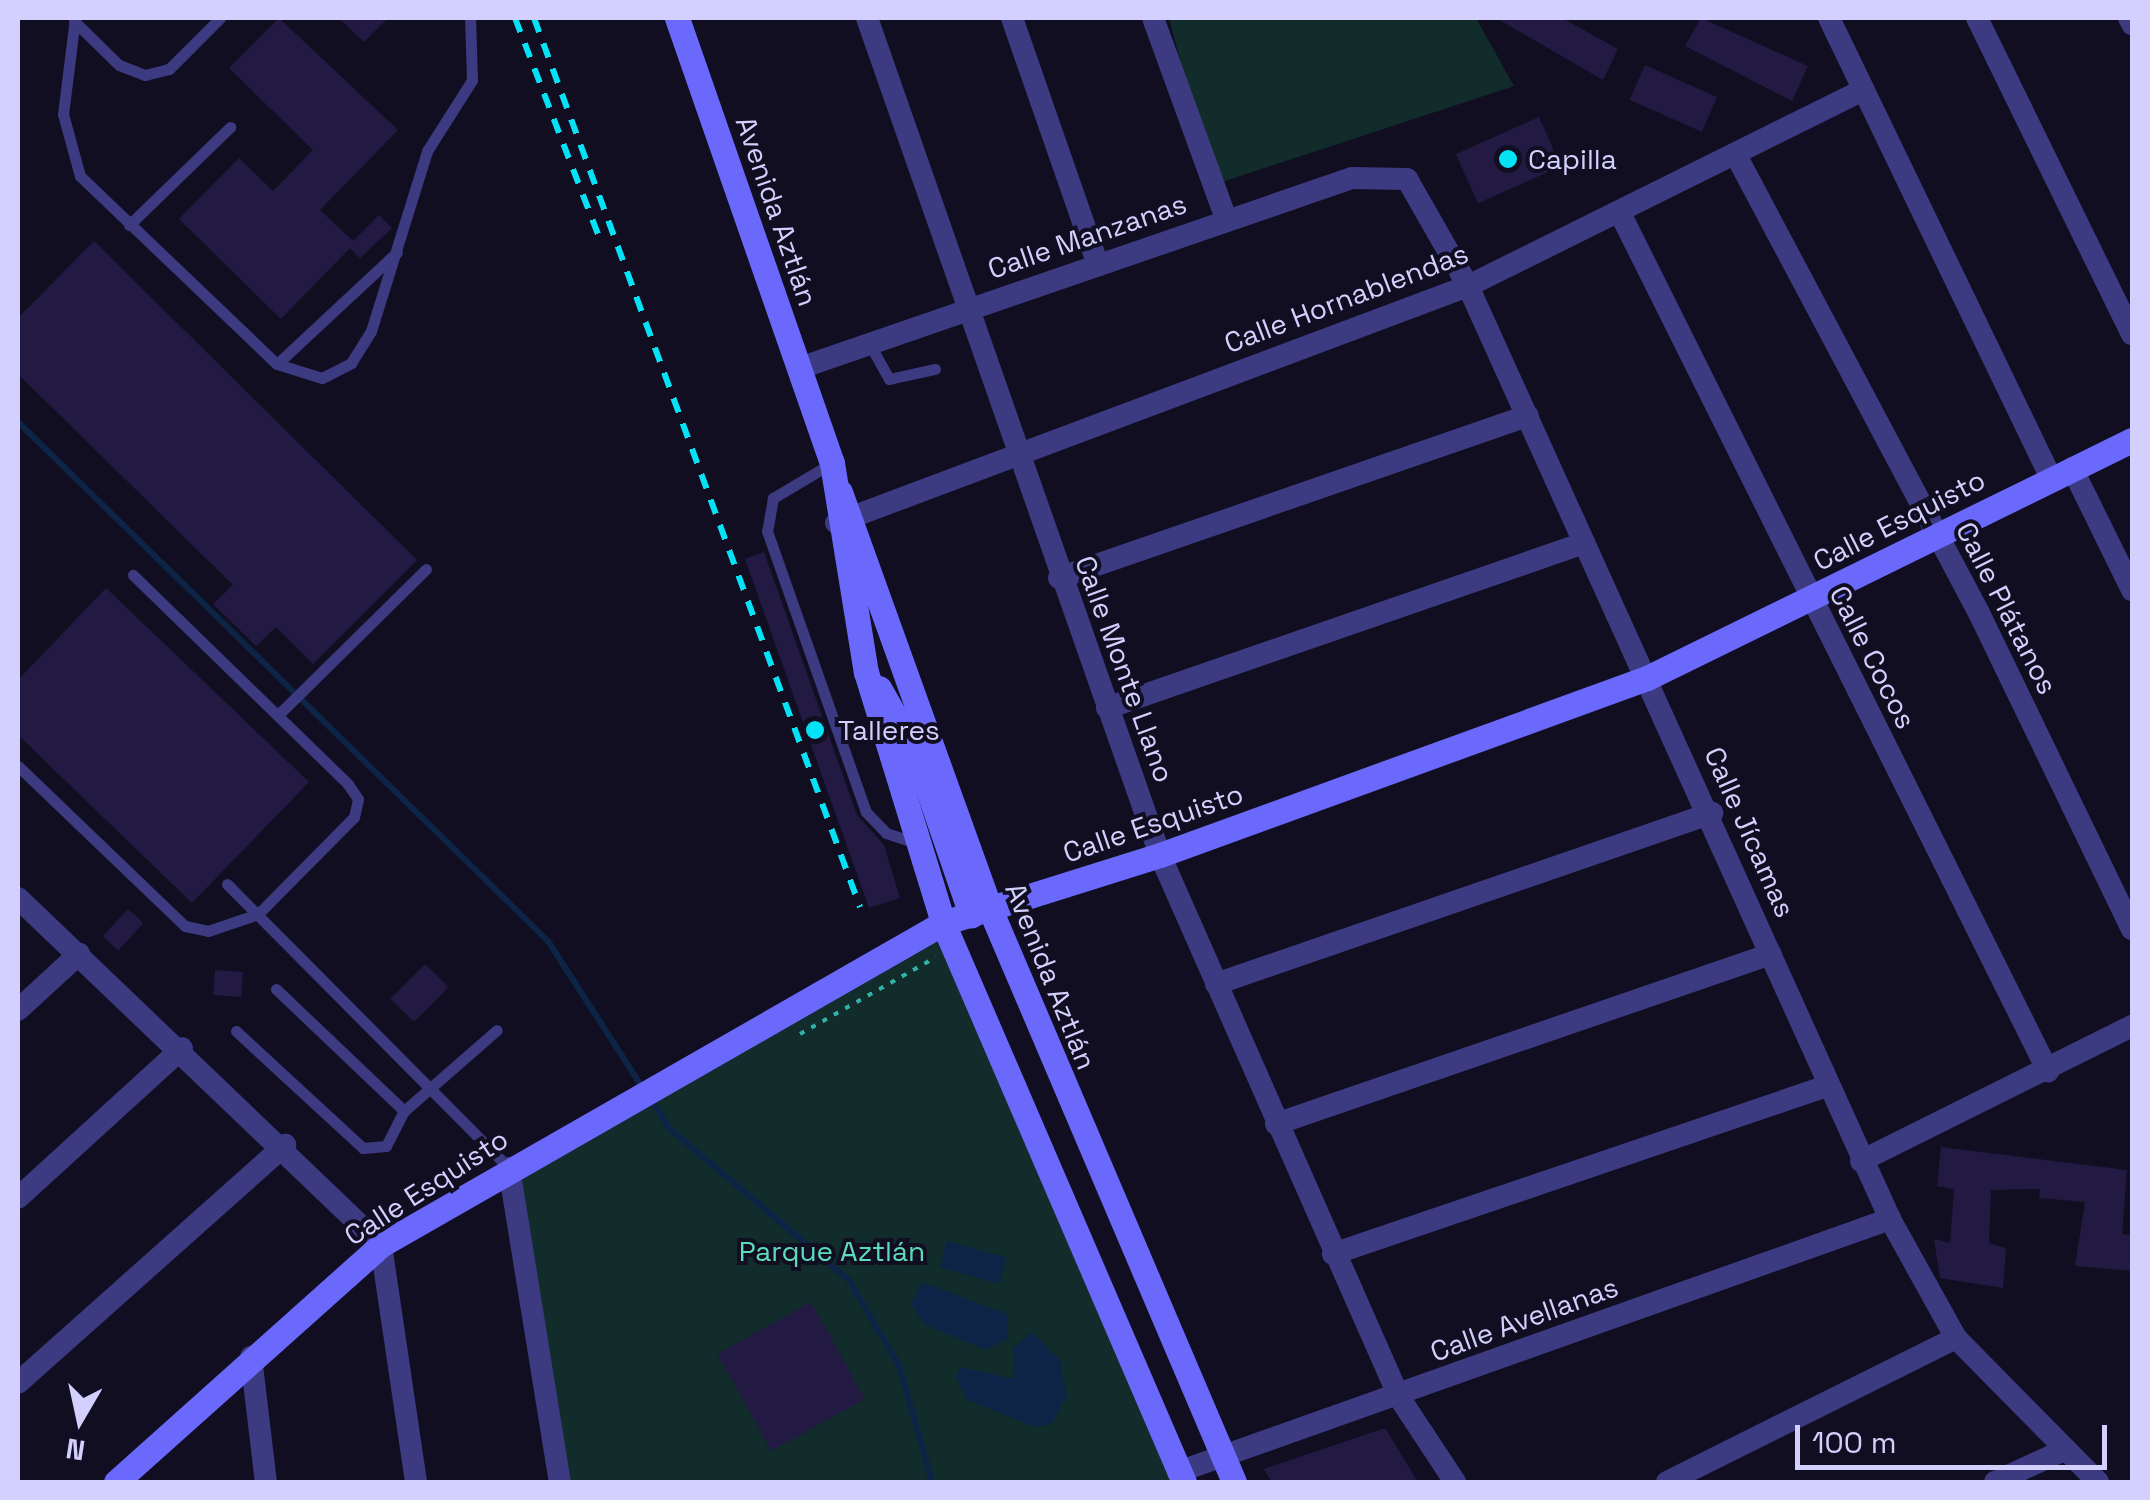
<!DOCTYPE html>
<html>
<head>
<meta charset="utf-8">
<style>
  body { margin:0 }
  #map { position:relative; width:2150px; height:1500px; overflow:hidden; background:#110e22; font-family:"Space Grotesk",sans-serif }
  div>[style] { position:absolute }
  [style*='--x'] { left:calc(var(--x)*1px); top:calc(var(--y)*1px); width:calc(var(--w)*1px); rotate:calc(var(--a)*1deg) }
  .green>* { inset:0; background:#112c2a }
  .water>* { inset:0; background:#0d2446; transform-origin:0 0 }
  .stream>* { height:6px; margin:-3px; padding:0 3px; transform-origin:3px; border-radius:3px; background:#0d2446 }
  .building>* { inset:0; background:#221a42; transform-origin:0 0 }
  .path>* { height:4px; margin-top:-2px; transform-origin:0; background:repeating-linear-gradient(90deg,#31b1a7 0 5px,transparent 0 13px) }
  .lane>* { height:11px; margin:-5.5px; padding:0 5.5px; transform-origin:5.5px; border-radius:5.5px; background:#3c3a80 }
  .street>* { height:22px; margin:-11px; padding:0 11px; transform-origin:11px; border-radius:11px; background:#3c3a80 }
  .secondary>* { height:25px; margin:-12.5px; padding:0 12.5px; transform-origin:12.5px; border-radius:12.5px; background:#6a69fc }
  .rail>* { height:6px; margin-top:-3px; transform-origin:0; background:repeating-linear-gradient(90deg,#05e1f5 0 15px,transparent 0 27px) }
  .dots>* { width:28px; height:28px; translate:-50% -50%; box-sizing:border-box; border:5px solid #110e22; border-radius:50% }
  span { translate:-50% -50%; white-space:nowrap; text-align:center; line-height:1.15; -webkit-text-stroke:8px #110e22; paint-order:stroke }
  .poi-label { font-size:28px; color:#d4d0fe }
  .left { translate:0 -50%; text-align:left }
  .street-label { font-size:28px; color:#d4d0fe }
  .park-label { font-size:28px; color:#5ddcbb }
  .frame { position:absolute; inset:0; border:20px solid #d4d0fe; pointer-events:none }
  .north { position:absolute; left:30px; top:1370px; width:100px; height:100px; -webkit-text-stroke:8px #110e22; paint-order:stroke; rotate:189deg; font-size:28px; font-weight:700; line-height:40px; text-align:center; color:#d4d0fe }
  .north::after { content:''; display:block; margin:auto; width:35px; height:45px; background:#d4d0fe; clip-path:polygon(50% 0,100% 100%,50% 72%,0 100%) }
  .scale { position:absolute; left:1795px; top:1425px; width:312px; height:45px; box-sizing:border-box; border:5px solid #d4d0fe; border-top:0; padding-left:12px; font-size:30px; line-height:35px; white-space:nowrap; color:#d4d0fe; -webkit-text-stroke:8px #110e22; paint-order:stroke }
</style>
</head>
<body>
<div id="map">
  <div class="green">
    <div style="clip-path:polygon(1169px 18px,1476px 18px,1514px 86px,1213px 185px)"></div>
    <div style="clip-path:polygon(943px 923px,1171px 1482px,557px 1482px,509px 1168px)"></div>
  </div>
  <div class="water">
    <div style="left:947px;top:1241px;width:62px;height:27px;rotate:16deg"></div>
    <div style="clip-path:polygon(922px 1282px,1007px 1314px,1008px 1339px,985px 1350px,924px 1324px,911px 1304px)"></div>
    <div style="clip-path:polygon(1032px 1332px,1060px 1360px,1067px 1395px,1052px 1424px,1035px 1427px,967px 1400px,956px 1377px,960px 1367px,1013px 1379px,1014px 1347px)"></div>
  </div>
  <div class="stream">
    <div style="--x:18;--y:422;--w:742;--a:44.4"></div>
    <div style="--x:548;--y:941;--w:174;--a:57.2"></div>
    <div style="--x:649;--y:1097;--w:38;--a:57"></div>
    <div style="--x:670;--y:1129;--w:234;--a:40.2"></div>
    <div style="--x:849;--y:1280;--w:99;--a:59.8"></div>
    <div style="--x:899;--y:1366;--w:121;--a:74.1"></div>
  </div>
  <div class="building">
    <div style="clip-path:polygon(279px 18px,398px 130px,320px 210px,353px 241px,379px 215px,392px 228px,360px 258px,350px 248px,281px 319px,179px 219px,239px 158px,273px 191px,313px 150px,229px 68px)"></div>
    <div style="clip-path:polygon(339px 18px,388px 18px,364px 42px)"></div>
    <div style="clip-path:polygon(1496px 18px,1562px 18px,1618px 49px,1603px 80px)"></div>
    <div style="clip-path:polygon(1701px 18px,1808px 66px,1792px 101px,1685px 46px)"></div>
    <div style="left:1645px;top:65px;width:79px;height:38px;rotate:24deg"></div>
    <div style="left:1539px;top:117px;width:54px;height:91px;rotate:66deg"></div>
    <div style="clip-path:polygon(94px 241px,417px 560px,313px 664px,276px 627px,256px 646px,213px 604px,233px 585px,18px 374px,18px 318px)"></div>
    <div style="clip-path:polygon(764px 552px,857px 815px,884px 845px,900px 898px,869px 908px,745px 559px)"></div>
    <div style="clip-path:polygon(106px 588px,309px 782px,192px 903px,18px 735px,18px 680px)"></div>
    <div style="left:128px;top:909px;width:21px;height:37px;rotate:43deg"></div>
    <div style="left:425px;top:964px;width:33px;height:49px;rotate:45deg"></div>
    <div style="left:215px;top:970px;width:28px;height:25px;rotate:4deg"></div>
    <div style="clip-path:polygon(1941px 1147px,2127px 1170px,2122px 1234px,2132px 1235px,2132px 1271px,2075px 1266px,2085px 1202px,2039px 1198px,2040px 1189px,1991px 1190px,1989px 1243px,2006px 1248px,2003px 1288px,1940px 1278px,1934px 1239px,1950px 1243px,1954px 1189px,1937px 1186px)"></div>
    <div style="left:811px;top:1302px;width:111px;height:107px;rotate:61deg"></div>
    <div style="clip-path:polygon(1385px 1428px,1418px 1482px,1272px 1482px,1264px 1469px)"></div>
  </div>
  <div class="path">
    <div style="--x:800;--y:1034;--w:156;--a:-29.5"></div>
  </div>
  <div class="lane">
    <div style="--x:75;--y:18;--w:97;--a:97.1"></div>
    <div style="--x:63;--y:114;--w:64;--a:74.7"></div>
    <div style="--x:80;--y:176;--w:272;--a:43.7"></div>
    <div style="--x:277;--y:364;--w:47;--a:17.3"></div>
    <div style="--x:322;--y:378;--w:33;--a:-27"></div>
    <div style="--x:351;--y:363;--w:38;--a:-58"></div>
    <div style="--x:371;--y:331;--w:189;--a:-72.7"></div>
    <div style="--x:427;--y:151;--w:84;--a:-57.6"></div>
    <div style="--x:472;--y:80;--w:62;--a:-91.8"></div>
    <div style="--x:74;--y:21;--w:63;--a:44.4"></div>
    <div style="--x:119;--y:65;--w:28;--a:21"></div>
    <div style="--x:145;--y:75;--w:25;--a:-14"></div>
    <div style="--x:169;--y:69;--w:72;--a:-45"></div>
    <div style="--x:129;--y:225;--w:141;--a:-44.1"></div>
    <div style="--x:869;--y:343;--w:41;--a:60.9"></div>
    <div style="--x:889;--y:379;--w:47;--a:-12.3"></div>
    <div style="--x:277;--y:364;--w:164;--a:-43"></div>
    <div style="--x:832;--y:463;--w:69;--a:149.3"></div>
    <div style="--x:773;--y:498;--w:34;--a:100"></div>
    <div style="--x:767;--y:531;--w:298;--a:70.6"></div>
    <div style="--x:866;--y:812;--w:29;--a:46"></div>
    <div style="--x:886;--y:833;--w:33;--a:18"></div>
    <div style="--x:280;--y:713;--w:205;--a:-44.6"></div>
    <div style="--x:18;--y:766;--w:231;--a:43.8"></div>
    <div style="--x:185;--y:926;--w:24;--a:12"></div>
    <div style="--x:208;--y:931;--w:53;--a:-18.8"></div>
    <div style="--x:258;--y:914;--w:136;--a:-45.3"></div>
    <div style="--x:354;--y:817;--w:18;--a:-77"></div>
    <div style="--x:358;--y:799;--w:18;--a:-124"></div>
    <div style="--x:348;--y:784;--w:300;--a:-135.8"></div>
    <div style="--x:227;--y:884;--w:400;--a:45.2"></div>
    <div style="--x:276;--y:989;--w:177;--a:43.6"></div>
    <div style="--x:404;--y:1111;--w:123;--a:-41.1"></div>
    <div style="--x:236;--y:1031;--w:173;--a:42.7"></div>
    <div style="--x:363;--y:1148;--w:23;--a:-5"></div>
    <div style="--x:386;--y:1146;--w:39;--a:-63"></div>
  </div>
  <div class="street">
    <div style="--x:867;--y:18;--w:887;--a:70.71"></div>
    <div style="--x:1160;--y:855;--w:592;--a:66.2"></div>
    <div style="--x:1399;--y:1397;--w:102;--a:56.6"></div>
    <div style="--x:1012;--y:18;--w:262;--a:70.8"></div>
    <div style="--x:1153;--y:18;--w:216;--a:70"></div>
    <div style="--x:1829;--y:18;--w:511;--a:64.24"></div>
    <div style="--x:1977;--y:18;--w:352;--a:63.9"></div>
    <div style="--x:2129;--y:18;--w:7;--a:63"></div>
    <div style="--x:1738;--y:159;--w:514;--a:62.04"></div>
    <div style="--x:1979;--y:613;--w:351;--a:64.2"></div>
    <div style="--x:1621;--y:215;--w:957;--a:63.49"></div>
    <div style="--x:800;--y:368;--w:584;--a:-18.99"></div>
    <div style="--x:1352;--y:178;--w:55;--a:1"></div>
    <div style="--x:1407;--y:179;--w:123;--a:60.3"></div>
    <div style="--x:1468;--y:286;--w:1024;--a:65.66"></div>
    <div style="--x:1890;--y:1219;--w:136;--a:61"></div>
    <div style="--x:1956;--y:1338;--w:202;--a:45.4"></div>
    <div style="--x:2072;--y:468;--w:136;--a:63.8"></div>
    <div style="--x:836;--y:523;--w:675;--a:-20.56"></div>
    <div style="--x:1468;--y:286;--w:439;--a:-26.4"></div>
    <div style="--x:1059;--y:578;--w:496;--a:-19.1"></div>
    <div style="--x:1107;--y:708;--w:505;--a:-19.08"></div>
    <div style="--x:18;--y:898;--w:502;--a:43.71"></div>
    <div style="--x:381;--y:1245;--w:240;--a:81.6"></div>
    <div style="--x:1216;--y:984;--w:525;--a:-19.02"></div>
    <div style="--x:18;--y:1010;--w:83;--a:-42.6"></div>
    <div style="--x:1276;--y:1124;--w:523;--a:-18.95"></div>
    <div style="--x:1861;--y:1161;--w:303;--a:-26.5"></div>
    <div style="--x:509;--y:1168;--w:318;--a:80.8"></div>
    <div style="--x:18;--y:1198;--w:222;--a:-42.4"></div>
    <div style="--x:1333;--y:1254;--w:522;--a:-18.78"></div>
    <div style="--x:251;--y:1357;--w:126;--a:83.2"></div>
    <div style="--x:18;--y:1383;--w:358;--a:-41.7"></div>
    <div style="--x:1178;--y:1472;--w:756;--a:-19.56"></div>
    <div style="--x:1667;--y:1482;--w:323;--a:-26.5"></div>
    <div style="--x:1995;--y:1482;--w:74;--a:-24.8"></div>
  </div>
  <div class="secondary">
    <div style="--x:677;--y:18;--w:471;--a:70.8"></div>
    <div style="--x:832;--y:463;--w:212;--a:80.8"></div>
    <div style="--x:866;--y:672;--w:263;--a:72.9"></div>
    <div style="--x:943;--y:923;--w:609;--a:66.68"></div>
    <div style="--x:840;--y:492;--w:443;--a:70.2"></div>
    <div style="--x:990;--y:909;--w:623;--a:66.93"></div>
    <div style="--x:879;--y:688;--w:70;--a:60.2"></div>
    <div style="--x:914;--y:749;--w:176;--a:71"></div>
    <div style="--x:116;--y:1482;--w:356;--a:-41.8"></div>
    <div style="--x:381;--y:1245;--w:648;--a:-29.81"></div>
    <div style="--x:943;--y:923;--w:227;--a:-17.4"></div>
    <div style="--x:1160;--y:855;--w:518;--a:-19.97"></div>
    <div style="--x:1647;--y:678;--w:540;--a:-26.14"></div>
  </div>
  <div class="rail">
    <div style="--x:515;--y:18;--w:235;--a:69"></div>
    <div style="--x:534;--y:18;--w:947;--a:69.86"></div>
  </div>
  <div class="dots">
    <div style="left:1508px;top:159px;background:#05e1f5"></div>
    <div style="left:815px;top:730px;background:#05e1f5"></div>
  </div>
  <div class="poi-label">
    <span class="left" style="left:1528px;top:159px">Capilla</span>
    <span class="left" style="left:838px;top:730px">Talleres</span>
  </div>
  <div class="street-label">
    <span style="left:777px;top:211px;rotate:71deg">Avenida Aztlán</span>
    <span style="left:1087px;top:236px;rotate:-19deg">Calle Manzanas</span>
    <span style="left:1346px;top:298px;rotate:-21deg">Calle Hornablendas</span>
    <span style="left:1899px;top:520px;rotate:-27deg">Calle Esquisto</span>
    <span style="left:2007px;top:608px;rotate:63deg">Calle Plátanos</span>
    <span style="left:1873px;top:657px;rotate:63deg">Calle Cocos</span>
    <span style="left:1125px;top:669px;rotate:70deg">Calle Monte Llano</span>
    <span style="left:1153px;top:823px;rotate:-19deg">Calle Esquisto</span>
    <span style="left:1750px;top:832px;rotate:66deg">Calle Jícamas</span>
    <span style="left:1051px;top:976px;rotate:68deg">Avenida Aztlán</span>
    <span style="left:426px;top:1187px;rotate:-33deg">Calle Esquisto</span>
    <span style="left:1524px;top:1319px;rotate:-20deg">Calle Avellanas</span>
  </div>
  <div class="park-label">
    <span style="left:832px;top:1251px">Parque Aztlán</span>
  </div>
  <div class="frame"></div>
  <div class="north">N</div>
  <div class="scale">100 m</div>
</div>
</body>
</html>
